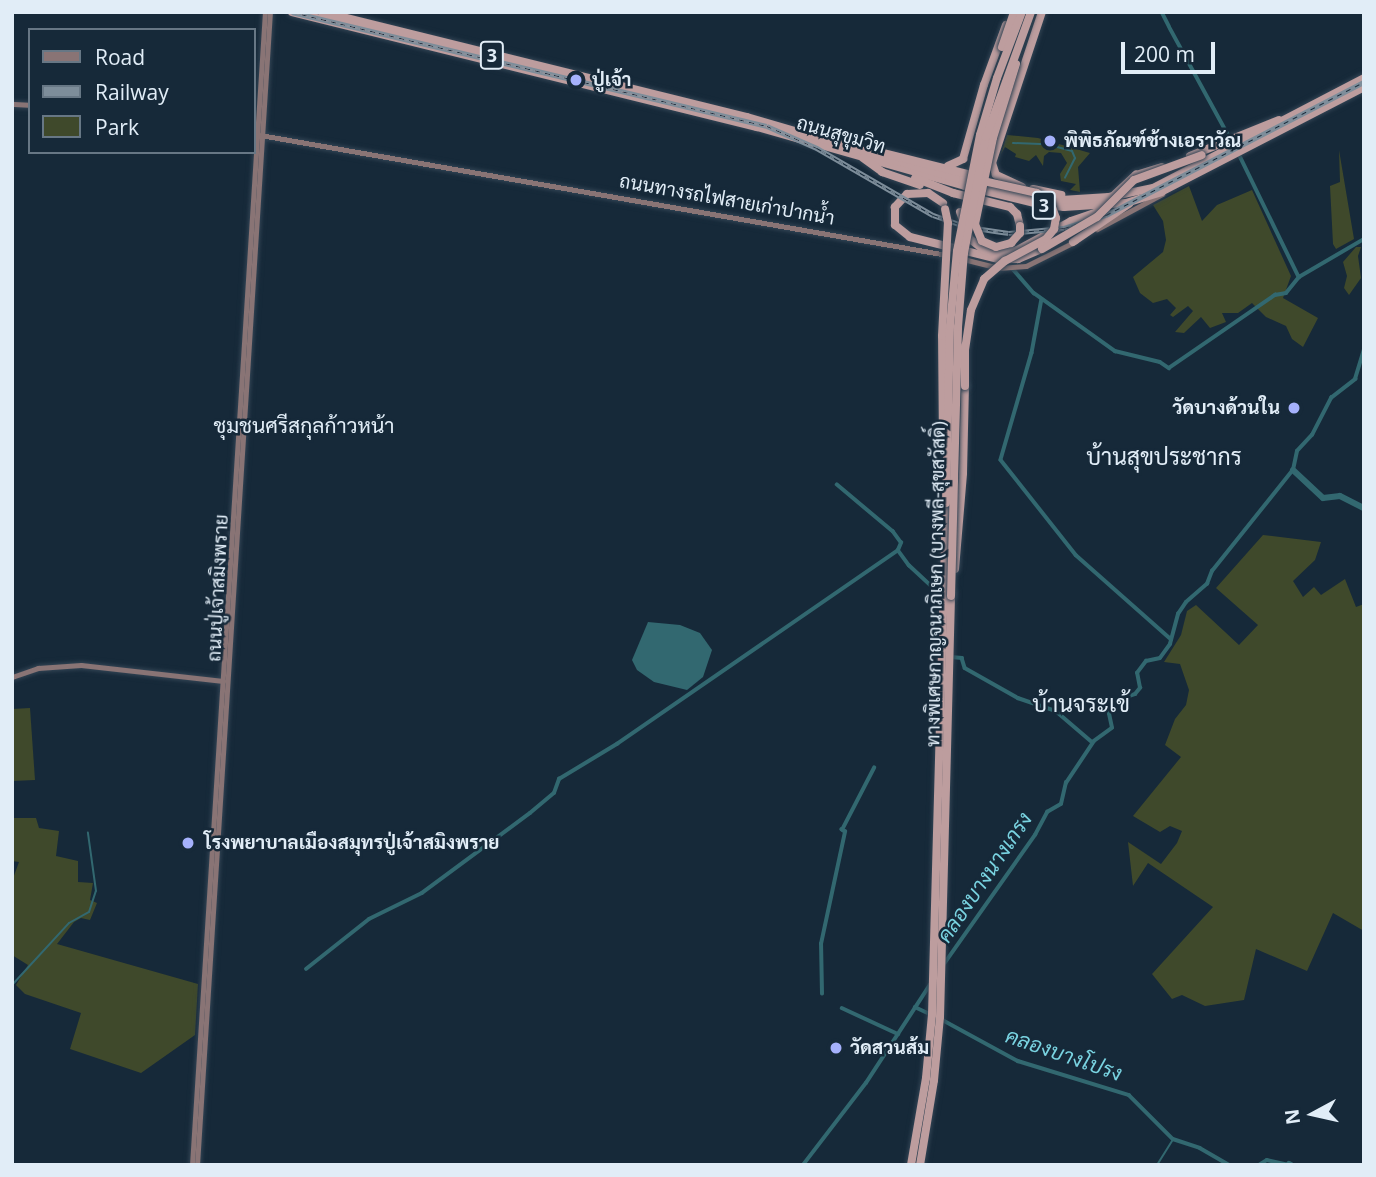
<!DOCTYPE html>
<html>
<head>
<meta charset="utf-8">
<style>
  body { margin:0 }
  #map { position:relative; width:1376px; height:1177px; overflow:hidden; background:#162939; font-family:"Open Sans",Sarabun,sans-serif }
  div>[style] { position:absolute }
  [style*='--x'] { left:calc(var(--x)*1px); top:calc(var(--y)*1px); width:calc(var(--w)*1px); rotate:calc(var(--a)*1deg) }
  .green>* { inset:0; background:#3f492b }
  .water>* { inset:0; background:#326870 }
  .stream>* { height:2px; margin:-1px; padding:0 1px; transform-origin:1px; border-radius:1px; background:#326870 }
  .canal>* { height:3.5px; margin:-1.75px; padding:0 1.75px; transform-origin:1.75px; border-radius:1.75px; background:#326870 }
  .river>* { height:6px; margin:-3px; padding:0 3px; transform-origin:3px; border-radius:3px; background:#326870 }
  .roads { filter:drop-shadow(0 0 2px #324454) drop-shadow(0 0 2px #324454) }
  .secondary>* { height:5px; margin:-2.5px; padding:0 2.5px; transform-origin:2.5px; border-radius:2.5px; background:#897475 }
  .highway>* { height:8px; margin:-4px; padding:0 4px; transform-origin:4px; border-radius:4px; background:#bd9d9e }
  .rail>* { height:4.5px; margin-top:-2.25px; transform-origin:0; background:repeating-linear-gradient(90deg,#162939 0 5px,#7d8d9a 0 10px); box-sizing:border-box; border-block:2px solid #7d8d9a }
  .bridges { filter:drop-shadow(0 0 2px #324454) drop-shadow(0 0 2px #324454) }
  .highway-bridge>* { height:8px; margin:-4px; padding:0 4px; transform-origin:4px; border-radius:4px; background:#bd9d9e }
  .dots>* { width:19px; height:19px; translate:-50% -50%; box-sizing:border-box; border:4px solid #162939; border-radius:50% }
  span { translate:-50% -50%; white-space:nowrap; text-align:center; line-height:1.15; -webkit-text-stroke:5px #162939; paint-order:stroke }
  .shield-label span { padding:2px 5px; background:#162939; border:2px solid; border-radius:5px; -webkit-text-stroke-width:0 }
  .shield-label { font-size:18px; color:#e1edf7; font-weight:700 }
  .poi-label { font-size:19px; color:#e1edf7; font-weight:700 }
  .left { translate:0 -50%; text-align:left }
  .right { translate:-100% -50%; text-align:right }
  .street-label { font-size:19px; color:#e1edf7 }
  .neighbourhood-label { font-size:21px; color:#e1edf7 }
  .water-label { font-size:21px; color:#79d3e1; font-style:italic }
  .quarter-label { font-size:23px; color:#e1edf7 }
  .frame { position:absolute; inset:0; border:14px solid #e1edf7; pointer-events:none }
  .legend { position:absolute; left:28px; top:28px; width:228px; height:126px; box-sizing:border-box; background:#162939; border:2px solid #677785; margin:0; padding:9px 12px; list-style:none; font-size:21px; color:#e1edf7 }
  .legend li { display:flex; align-items:center; gap:14px; height:35px }
  .legend b { width:35px; border:2px solid #677785 }
  .north { position:absolute; left:1278px; top:1079px; width:70px; height:70px; -webkit-text-stroke:5px #162939; paint-order:stroke; rotate:262deg; font-size:19px; font-weight:700; line-height:28px; text-align:center; color:#e1edf7 }
  .north::after { content:''; display:block; margin:auto; width:24px; height:32px; background:#e1edf7; clip-path:polygon(50% 0,100% 100%,50% 72%,0 100%) }
  .scale { position:absolute; left:1121px; top:42px; width:94px; height:32px; box-sizing:border-box; border:4px solid #e1edf7; border-top:0; padding-left:9px; font-size:21px; line-height:24px; white-space:nowrap; color:#e1edf7; -webkit-text-stroke:5px #162939; paint-order:stroke }
</style>
</head>
<body>
<div id="map">
  <div class="green">
    <div style="clip-path:polygon(1007px 135px,1038px 138px,1090px 153px,1078px 167px,1080px 192px,1070px 190px,1076px 184px,1061px 181px,1060px 174px,1067px 163px,1061px 153px,1049px 152px,1044px 156px,1043px 166px,1036px 155px,1029px 161px,1015px 157px,1016px 154px,1005px 147px,1001px 154px)"></div>
    <div style="clip-path:polygon(1339px 150px,1354px 239px,1336px 249px,1333px 244px,1330px 186px,1340px 182px)"></div>
    <div style="clip-path:polygon(1189px 186px,1202px 221px,1217px 205px,1252px 190px,1291px 276px,1283px 298px,1318px 318px,1303px 347px,1292px 339px,1286px 326px,1266px 317px,1252px 303px,1238px 313px,1222px 313px,1226px 322px,1210px 328px,1201px 317px,1184px 333px,1175px 332px,1193px 311px,1188px 306px,1173px 317px,1170px 315px,1176px 308px,1167px 299px,1153px 303px,1140px 293px,1133px 277px,1163px 252px,1166px 240px,1163px 221px,1153px 205px)"></div>
    <div style="clip-path:polygon(1356px 247px,1361px 247px,1358px 256px,1361px 278px,1349px 295px,1344px 288px,1347px 276px,1343px 262px)"></div>
    <div style="clip-path:polygon(1263px 535px,1321px 542px,1315px 560px,1293px 581px,1303px 597px,1314px 587px,1321px 595px,1345px 579px,1356px 607px,1364px 604px,1364px 931px,1333px 913px,1307px 971px,1256px 949px,1244px 1000px,1205px 1006px,1182px 995px,1172px 999px,1152px 974px,1213px 907px,1148px 863px,1133px 886px,1128px 842px,1161px 864px,1177px 843px,1182px 831px,1170px 826px,1160px 832px,1133px 816px,1181px 757px,1165px 745px,1175px 719px,1186px 705px,1189px 690px,1180px 664px,1164px 662px,1181px 635px,1187px 611px,1196px 605px,1239px 645px,1258px 625px,1216px 588px)"></div>
    <div style="clip-path:polygon(30px 708px,35px 780px,12px 781px,12px 709px)"></div>
    <div style="clip-path:polygon(12px 818px,36px 818px,39px 828px,59px 831px,56px 856px,78px 861px,78px 882px,93px 883px,90px 900px,97px 903px,90px 920px,81px 918px,74px 922px,57px 944px,198px 984px,195px 1035px,141px 1073px,70px 1049px,81px 1013px,25px 994px,16px 985px,28px 965px,12px 955px,12px 881px,19px 862px,12px 861px)"></div>
  </div>
  <div class="water">
    <div style="clip-path:polygon(648px 622px,680px 625px,700px 633px,712px 650px,703px 677px,687px 690px,654px 682px,637px 670px,632px 660px)"></div>
  </div>
  <div class="stream">
    <div style="--x:1013;--y:143;--w:33;--a:2"></div>
    <div style="--x:1046;--y:144;--w:27;--a:15"></div>
    <div style="--x:1072;--y:151;--w:8;--a:67"></div>
    <div style="--x:1075;--y:158;--w:22;--a:117"></div>
    <div style="--x:12;--y:985;--w:84;--a:-47.4"></div>
    <div style="--x:69;--y:923;--w:23;--a:-29"></div>
    <div style="--x:89;--y:912;--w:22;--a:-72"></div>
    <div style="--x:96;--y:891;--w:59;--a:-97.9"></div>
    <div style="--x:1157;--y:1165;--w:31;--a:-58"></div>
  </div>
  <div class="canal">
    <div style="--x:1162;--y:12;--w:16;--a:63"></div>
    <div style="--x:1170;--y:28;--w:123;--a:61.4"></div>
    <div style="--x:1240;--y:156;--w:135;--a:64"></div>
    <div style="--x:1013;--y:269;--w:32;--a:49"></div>
    <div style="--x:1034;--y:293;--w:100;--a:35.6"></div>
    <div style="--x:1115;--y:351;--w:46;--a:13.7"></div>
    <div style="--x:1160;--y:362;--w:11;--a:34"></div>
    <div style="--x:1169;--y:368;--w:129;--a:-34.6"></div>
    <div style="--x:1275;--y:295;--w:11;--a:-10"></div>
    <div style="--x:1286;--y:293;--w:21;--a:-51"></div>
    <div style="--x:1299;--y:277;--w:75;--a:-30.3"></div>
    <div style="--x:1042;--y:299;--w:55;--a:100.5"></div>
    <div style="--x:1032;--y:353;--w:111;--a:106.2"></div>
    <div style="--x:1001;--y:460;--w:121;--a:51.7"></div>
    <div style="--x:1076;--y:555;--w:127;--a:41.5"></div>
    <div style="--x:898;--y:550;--w:19;--a:54"></div>
    <div style="--x:909;--y:565;--w:35;--a:43"></div>
    <div style="--x:935;--y:589;--w:66;--a:90.9"></div>
    <div style="--x:934;--y:655;--w:6;--a:9"></div>
    <div style="--x:951;--y:657;--w:11;--a:5"></div>
    <div style="--x:962;--y:658;--w:10;--a:73"></div>
    <div style="--x:965;--y:668;--w:61;--a:29.5"></div>
    <div style="--x:1018;--y:698;--w:40;--a:18.9"></div>
    <div style="--x:1056;--y:711;--w:48;--a:40.7"></div>
    <div style="--x:944;--y:964;--w:158;--a:-54.8"></div>
    <div style="--x:1035;--y:835;--w:26;--a:-62"></div>
    <div style="--x:1047;--y:812;--w:16;--a:-30"></div>
    <div style="--x:1061;--y:804;--w:22;--a:-77"></div>
    <div style="--x:1066;--y:783;--w:50;--a:-56.3"></div>
    <div style="--x:1094;--y:741;--w:22;--a:-36"></div>
    <div style="--x:1112;--y:728;--w:14;--a:-102"></div>
    <div style="--x:1109;--y:714;--w:16;--a:-60"></div>
    <div style="--x:1117;--y:700;--w:19;--a:-18"></div>
    <div style="--x:1135;--y:694;--w:8;--a:-50"></div>
    <div style="--x:1140;--y:688;--w:15;--a:-101"></div>
    <div style="--x:1137;--y:673;--w:15;--a:-53"></div>
    <div style="--x:1146;--y:661;--w:14;--a:-12"></div>
    <div style="--x:1160;--y:658;--w:17;--a:-54"></div>
    <div style="--x:1170;--y:644;--w:31;--a:-75"></div>
    <div style="--x:1178;--y:614;--w:14;--a:-56"></div>
    <div style="--x:1186;--y:602;--w:28;--a:-41"></div>
    <div style="--x:1207;--y:584;--w:14;--a:-69"></div>
    <div style="--x:1212;--y:571;--w:129;--a:-51.3"></div>
    <div style="--x:1293;--y:470;--w:19;--a:-78"></div>
    <div style="--x:1297;--y:451;--w:22;--a:-47"></div>
    <div style="--x:1312;--y:435;--w:42;--a:-62.8"></div>
    <div style="--x:1331;--y:398;--w:31;--a:-38"></div>
    <div style="--x:1355;--y:379;--w:30;--a:-73"></div>
    <div style="--x:306;--y:969;--w:80;--a:-38.4"></div>
    <div style="--x:369;--y:919;--w:59;--a:-26.1"></div>
    <div style="--x:422;--y:893;--w:134;--a:-36.5"></div>
    <div style="--x:530;--y:813;--w:31;--a:-40"></div>
    <div style="--x:554;--y:793;--w:15;--a:-70"></div>
    <div style="--x:559;--y:779;--w:68;--a:-31.1"></div>
    <div style="--x:617;--y:744;--w:341;--a:-34.6"></div>
    <div style="--x:898;--y:550;--w:8;--a:-67"></div>
    <div style="--x:901;--y:543;--w:14;--a:-126"></div>
    <div style="--x:893;--y:532;--w:73;--a:-140"></div>
    <div style="--x:822;--y:994;--w:50;--a:-91.1"></div>
    <div style="--x:821;--y:944;--w:115;--a:-77.9"></div>
    <div style="--x:845;--y:832;--w:4;--a:-146"></div>
    <div style="--x:842;--y:830;--w:70;--a:-62.7"></div>
    <div style="--x:915;--y:1007;--w:19;--a:25"></div>
    <div style="--x:842;--y:1008;--w:62;--a:24.9"></div>
    <div style="--x:939;--y:1018;--w:90;--a:28.6"></div>
    <div style="--x:1018;--y:1061;--w:116;--a:17"></div>
    <div style="--x:1129;--y:1095;--w:62;--a:45"></div>
    <div style="--x:1173;--y:1139;--w:28;--a:18"></div>
    <div style="--x:1200;--y:1148;--w:34;--a:30"></div>
    <div style="--x:803;--y:1165;--w:103;--a:-52.5"></div>
    <div style="--x:866;--y:1083;--w:117;--a:-56.9"></div>
    <div style="--x:1259;--y:1165;--w:9;--a:-32"></div>
    <div style="--x:1267;--y:1160;--w:22;--a:13"></div>
  </div>
  <div class="river">
    <div style="--x:1293;--y:470;--w:41;--a:43"></div>
    <div style="--x:1323;--y:498;--w:17;--a:-7"></div>
    <div style="--x:1340;--y:496;--w:27;--a:27"></div>
    <div style="--x:1289;--y:1164;--w:2;--a:27"></div>
  </div>
  <div class="roads">
    <div class="secondary">
      <div style="--x:12;--y:104;--w:18;--a:3"></div>
      <div style="--x:260;--y:135;--w:697;--a:9.91"></div>
      <div style="--x:1097;--y:229;--w:74;--a:-28.3"></div>
      <div style="--x:963;--y:259;--w:36;--a:14"></div>
      <div style="--x:998;--y:268;--w:28;--a:-4"></div>
      <div style="--x:1026;--y:266;--w:56;--a:-26.6"></div>
      <div style="--x:12;--y:677;--w:28;--a:-19"></div>
      <div style="--x:38;--y:668;--w:43;--a:-4"></div>
      <div style="--x:81;--y:665;--w:143;--a:6.4"></div>
      <div style="--x:192;--y:1165;--w:1155;--a:-86.38"></div>
      <div style="--x:197;--y:1165;--w:1155;--a:-86.38"></div>
    </div>
    <div class="highway">
      <div style="--x:292;--y:12;--w:479;--a:13.9"></div>
      <div style="--x:757;--y:127;--w:216;--a:15.8"></div>
      <div style="--x:965;--y:186;--w:76;--a:13.7"></div>
      <div style="--x:1039;--y:204;--w:25;--a:7"></div>
      <div style="--x:1064;--y:207;--w:62;--a:-3.7"></div>
      <div style="--x:1126;--y:203;--w:37;--a:-17"></div>
      <div style="--x:1161;--y:192;--w:229;--a:-27.3"></div>
      <div style="--x:322;--y:12;--w:438;--a:13.9"></div>
      <div style="--x:747;--y:117;--w:210;--a:16.3"></div>
      <div style="--x:949;--y:176;--w:78;--a:14"></div>
      <div style="--x:1025;--y:195;--w:36;--a:8"></div>
      <div style="--x:1061;--y:200;--w:48;--a:-3.6"></div>
      <div style="--x:1109;--y:197;--w:45;--a:-11.6"></div>
      <div style="--x:1153;--y:188;--w:238;--a:-27.5"></div>
      <div style="--x:883;--y:153;--w:96;--a:13.9"></div>
      <div style="--x:1190;--y:156;--w:96;--a:-22"></div>
      <div style="--x:863;--y:158;--w:24;--a:36"></div>
      <div style="--x:882;--y:172;--w:40;--a:18.9"></div>
      <div style="--x:948;--y:166;--w:17;--a:-25"></div>
      <div style="--x:963;--y:159;--w:77;--a:-74.2"></div>
      <div style="--x:984;--y:85;--w:64;--a:-69.9"></div>
      <div style="--x:915;--y:178;--w:41;--a:21.5"></div>
      <div style="--x:953;--y:193;--w:59;--a:13.8"></div>
      <div style="--x:1010;--y:207;--w:10;--a:45"></div>
      <div style="--x:1017;--y:214;--w:12;--a:76"></div>
      <div style="--x:1022;--y:187;--w:29;--a:-155"></div>
      <div style="--x:996;--y:175;--w:13;--a:-108"></div>
      <div style="--x:992;--y:163;--w:159;--a:-71.7"></div>
      <div style="--x:1033;--y:189;--w:29;--a:12"></div>
      <div style="--x:1112;--y:197;--w:33;--a:-43"></div>
      <div style="--x:1136;--y:175;--w:27;--a:-17"></div>
      <div style="--x:943;--y:203;--w:18;--a:-146"></div>
      <div style="--x:928;--y:193;--w:21;--a:177"></div>
      <div style="--x:907;--y:194;--w:18;--a:133"></div>
      <div style="--x:895;--y:207;--w:18;--a:90"></div>
      <div style="--x:895;--y:225;--w:19;--a:39"></div>
      <div style="--x:910;--y:237;--w:91;--a:14"></div>
      <div style="--x:998;--y:259;--w:20;--a:0"></div>
      <div style="--x:1018;--y:259;--w:26;--a:-23"></div>
      <div style="--x:960;--y:212;--w:29;--a:70"></div>
      <div style="--x:970;--y:239;--w:18;--a:38"></div>
      <div style="--x:984;--y:250;--w:16;--a:14"></div>
      <div style="--x:1000;--y:254;--w:17;--a:-13"></div>
      <div style="--x:1017;--y:250;--w:61;--a:-28.2"></div>
      <div style="--x:1071;--y:221;--w:37;--a:-19"></div>
      <div style="--x:1073;--y:242;--w:68;--a:-34.2"></div>
      <div style="--x:955;--y:569;--w:96;--a:-85.2"></div>
      <div style="--x:963;--y:473;--w:87;--a:-88.7"></div>
      <div style="--x:911;--y:1165;--w:88;--a:-80.2"></div>
      <div style="--x:926;--y:1078;--w:63;--a:-84.6"></div>
      <div style="--x:932;--y:1015;--w:512;--a:-88.43"></div>
      <div style="--x:920;--y:1165;--w:86;--a:-80.6"></div>
      <div style="--x:934;--y:1080;--w:63;--a:-84.6"></div>
      <div style="--x:940;--y:1017;--w:425;--a:-88.5"></div>
    </div>
  </div>
  <div class="rail">
    <div style="--x:292;--y:12;--w:488;--a:13.5"></div>
    <div style="--x:767;--y:126;--w:55;--a:23.7"></div>
    <div style="--x:817;--y:148;--w:134;--a:30"></div>
    <div style="--x:933;--y:215;--w:37;--a:19"></div>
    <div style="--x:968;--y:227;--w:41;--a:8.3"></div>
    <div style="--x:1009;--y:233;--w:55;--a:-5.2"></div>
    <div style="--x:1064;--y:228;--w:44;--a:-17.2"></div>
    <div style="--x:1106;--y:215;--w:290;--a:-27.3"></div>
  </div>
  <div class="bridges">
    <div class="highway-bridge">
      <div style="--x:1002;--y:47;--w:37;--a:-71"></div>
      <div style="--x:1016;--y:64;--w:77;--a:107.3"></div>
      <div style="--x:993;--y:138;--w:88;--a:101.8"></div>
      <div style="--x:975;--y:224;--w:18;--a:68"></div>
      <div style="--x:982;--y:241;--w:15;--a:23"></div>
      <div style="--x:996;--y:247;--w:16;--a:-15"></div>
      <div style="--x:1011;--y:243;--w:13;--a:-48"></div>
      <div style="--x:1020;--y:233;--w:7;--a:-90"></div>
      <div style="--x:1042;--y:249;--w:64;--a:-30.2"></div>
      <div style="--x:1097;--y:217;--w:52;--a:-45"></div>
      <div style="--x:1134;--y:180;--w:72;--a:-20.2"></div>
      <div style="--x:965;--y:350;--w:40;--a:-81.5"></div>
      <div style="--x:971;--y:310;--w:34;--a:-67"></div>
      <div style="--x:984;--y:279;--w:28;--a:-41"></div>
      <div style="--x:1005;--y:261;--w:47;--a:-28.2"></div>
      <div style="--x:1046;--y:239;--w:13;--a:-51"></div>
      <div style="--x:1054;--y:229;--w:11;--a:-80"></div>
      <div style="--x:1056;--y:218;--w:15;--a:-110"></div>
      <div style="--x:1051;--y:204;--w:18;--a:-142"></div>
      <div style="--x:1037;--y:193;--w:59;--a:-167.4"></div>
      <div style="--x:965;--y:386;--w:40;--a:-90"></div>
      <div style="--x:943;--y:444;--w:108;--a:-90.5"></div>
      <div style="--x:942;--y:336;--w:113;--a:-87"></div>
      <div style="--x:948;--y:223;--w:14;--a:-102"></div>
      <div style="--x:946;--y:503;--w:177;--a:-88.7"></div>
      <div style="--x:950;--y:326;--w:75;--a:-84.7"></div>
      <div style="--x:957;--y:251;--w:118;--a:-78.8"></div>
      <div style="--x:980;--y:135;--w:59;--a:-73.4"></div>
      <div style="--x:997;--y:78;--w:71;--a:-69.3"></div>
      <div style="--x:951;--y:596;--w:269;--a:-88.5"></div>
      <div style="--x:958;--y:327;--w:74;--a:-85.4"></div>
      <div style="--x:964;--y:253;--w:118;--a:-79.3"></div>
      <div style="--x:986;--y:137;--w:133;--a:-70.2"></div>
    </div>
  </div>
  <div class="dots">
    <div style="left:576px;top:80px;background:#a5b1fc"></div>
    <div style="left:1050px;top:141px;background:#a5b1fc"></div>
    <div style="left:1294px;top:408px;background:#a5b1fc"></div>
    <div style="left:188px;top:843px;background:#a5b1fc"></div>
    <div style="left:836px;top:1048px;background:#a5b1fc"></div>
  </div>
  <div class="shield-label">
    <span style="left:492px;top:55px">3</span>
    <span style="left:1044px;top:205px">3</span>
  </div>
  <div class="poi-label">
    <span class="left" style="left:592px;top:80px">ปู่เจ้า</span>
    <span class="left" style="left:1064px;top:141px">พิพิธภัณฑ์ช้างเอราวัณ</span>
    <span class="right" style="left:1280px;top:408px">วัดบางด้วนใน</span>
    <span class="left" style="left:204px;top:843px">โรงพยาบาลเมืองสมุทรปู่เจ้าสมิงพราย</span>
    <span class="left" style="left:850px;top:1048px">วัดสวนส้ม</span>
  </div>
  <div class="street-label">
    <span style="left:841px;top:135px;rotate:16deg">ถนนสุขุมวิท</span>
    <span style="left:727px;top:200px;rotate:10deg">ถนนทางรถไฟสายเก่าปากน้ำ</span>
    <span style="left:936px;top:584px;rotate:-89deg">ทางพิเศษกาญจนาภิเษก (บางพลี-สุขสวัสดิ์)</span>
    <span style="left:218px;top:588px;rotate:-87deg">ถนนปู่เจ้าสมิงพราย</span>
  </div>
  <div class="neighbourhood-label">
    <span style="left:304px;top:425px">ชุมชนศรีสกุลก้าวหน้า</span>
  </div>
  <div class="water-label">
    <span style="left:984px;top:877px;rotate:-56deg">คลองบางนางเกรง</span>
    <span style="left:1064px;top:1054px;rotate:19deg">คลองบางโปรง</span>
  </div>
  <div class="quarter-label">
    <span style="left:1164px;top:456px">บ้านสุขประชากร</span>
    <span style="left:1081px;top:703px">บ้านจระเข้</span>
  </div>
  <div class="frame"></div>
  <ul class="legend">
  <li><b style="height:9px;background:#897475"></b>Road</li>
  <li><b style="height:9px;background:#7d8d9a"></b>Railway</li>
  <li><b style="height:19px;background:#3f492b"></b>Park</li>
  </ul>
  <div class="north">N</div>
  <div class="scale">200 m</div>
</div>
</body>
</html>
